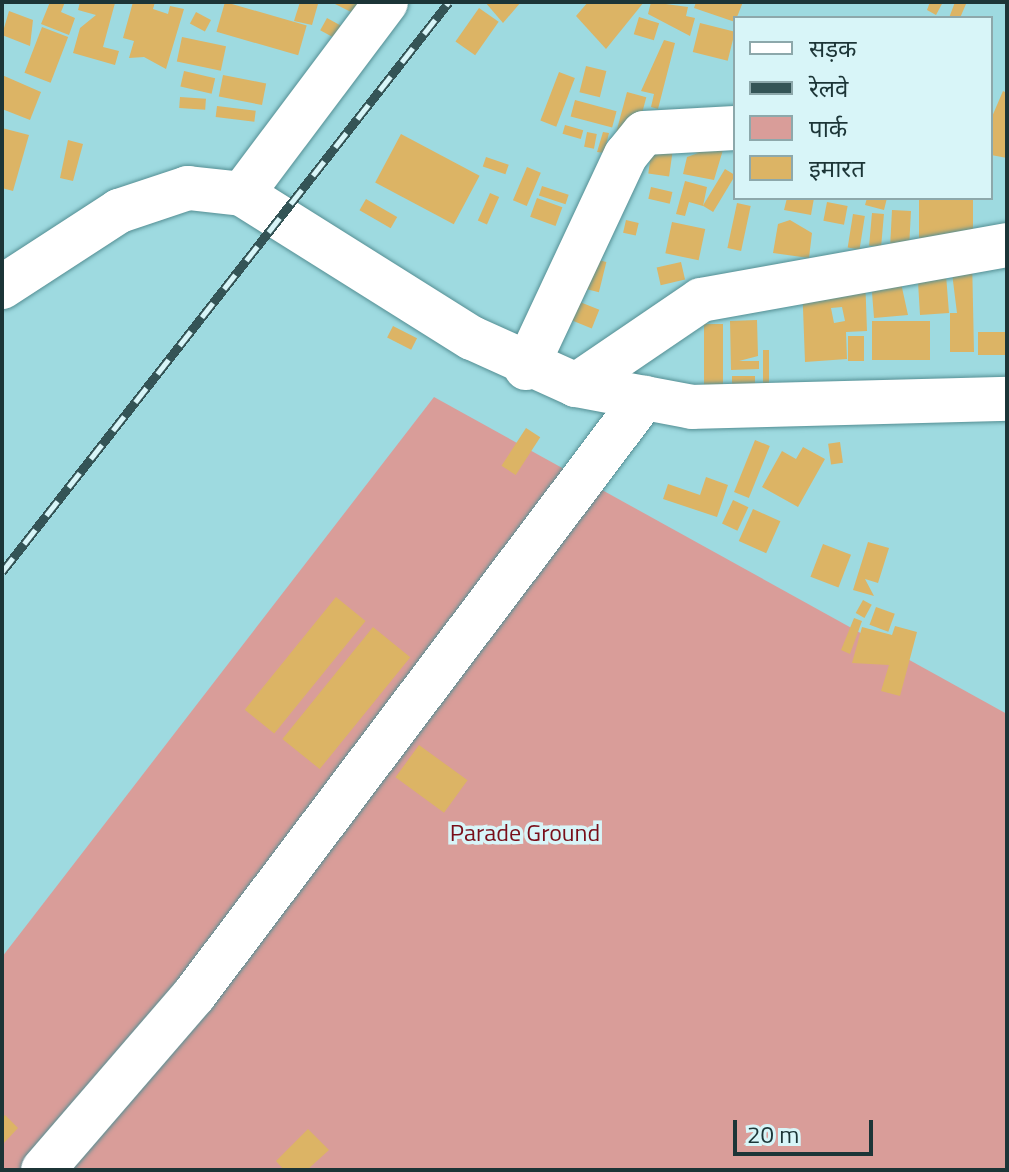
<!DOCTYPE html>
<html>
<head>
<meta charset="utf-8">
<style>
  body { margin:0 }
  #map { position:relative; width:1009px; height:1172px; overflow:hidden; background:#9edae0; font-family:"Titillium Web","Noto Sans Devanagari",sans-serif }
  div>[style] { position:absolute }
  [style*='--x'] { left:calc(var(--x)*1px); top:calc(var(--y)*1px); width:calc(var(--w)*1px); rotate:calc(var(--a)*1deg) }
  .green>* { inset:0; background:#d99d99 }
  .building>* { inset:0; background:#dcb465; transform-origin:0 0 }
  .roads { filter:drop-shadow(0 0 2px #548e93) drop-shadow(0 0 2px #548e93) }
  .street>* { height:44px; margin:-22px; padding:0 22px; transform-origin:22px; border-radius:22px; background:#fff }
  .rail>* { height:9px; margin-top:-4.5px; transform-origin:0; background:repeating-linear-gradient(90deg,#d8f5f8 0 18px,#345456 0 36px); box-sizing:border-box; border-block:2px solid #345456 }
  span { translate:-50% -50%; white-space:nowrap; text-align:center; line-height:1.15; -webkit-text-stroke:7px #d8f5f8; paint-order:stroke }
  .park-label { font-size:24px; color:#790e19 }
  .frame { position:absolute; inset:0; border:4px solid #1c3537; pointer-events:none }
  .legend { position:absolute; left:733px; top:16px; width:260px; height:184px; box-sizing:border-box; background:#d8f5f8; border:2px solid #8da8ab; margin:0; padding:10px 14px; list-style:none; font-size:24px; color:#1c3537 }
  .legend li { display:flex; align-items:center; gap:16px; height:40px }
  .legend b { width:40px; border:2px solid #8da8ab }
  .scale { position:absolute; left:733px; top:1120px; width:140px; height:36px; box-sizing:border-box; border:4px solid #1c3537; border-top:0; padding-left:10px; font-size:24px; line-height:28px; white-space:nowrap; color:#1c3537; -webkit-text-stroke:6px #d8f5f8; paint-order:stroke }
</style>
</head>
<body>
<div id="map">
  <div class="green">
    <div style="clip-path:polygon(434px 397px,1007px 714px,1007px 1170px,2px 1170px,2px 957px)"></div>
  </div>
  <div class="building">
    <div style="clip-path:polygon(50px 2px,65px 2px,61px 12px,75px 18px,69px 35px,41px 24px)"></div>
    <div style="clip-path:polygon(80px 2px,122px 2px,115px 3px,103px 47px,119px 51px,115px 65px,73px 53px,80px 28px,96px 15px,78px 10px)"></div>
    <div style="clip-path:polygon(133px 2px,155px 2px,153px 9px,168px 14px,170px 6px,184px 9px,166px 69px,144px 57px,129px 58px,134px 41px,123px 38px)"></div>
    <div style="left:225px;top:2px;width:85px;height:31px;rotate:16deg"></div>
    <div style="clip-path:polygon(300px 2px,318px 4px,312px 25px,294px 21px)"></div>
    <div style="clip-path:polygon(331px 2px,366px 2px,359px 16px)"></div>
    <div style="clip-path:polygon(485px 2px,521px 2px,503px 23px)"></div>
    <div style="clip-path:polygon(588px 2px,644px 2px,606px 49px,576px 16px)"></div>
    <div style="clip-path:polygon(651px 2px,688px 7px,686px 16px,695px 18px,690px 36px,648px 14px)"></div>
    <div style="clip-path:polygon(696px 2px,743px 2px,735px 22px,694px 8px)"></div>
    <div style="clip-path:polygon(930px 2px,943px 2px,936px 15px,927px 10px)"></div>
    <div style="clip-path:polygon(955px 2px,966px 4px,960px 18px,949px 18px)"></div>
    <div style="left:479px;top:8px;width:24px;height:41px;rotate:35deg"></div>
    <div style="clip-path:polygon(9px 11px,33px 20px,30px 46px,2px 35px)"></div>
    <div style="left:196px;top:12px;width:17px;height:13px;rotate:28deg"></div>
    <div style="left:639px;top:17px;width:21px;height:18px;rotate:17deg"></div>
    <div style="left:327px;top:18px;width:25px;height:14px;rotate:29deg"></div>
    <div style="left:700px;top:23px;width:36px;height:30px;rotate:14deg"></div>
    <div style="left:42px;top:27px;width:28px;height:49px;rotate:21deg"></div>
    <div style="left:182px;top:37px;width:45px;height:25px;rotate:12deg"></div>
    <div style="clip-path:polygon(664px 40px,675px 43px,658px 109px,651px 107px,654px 94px,641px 91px)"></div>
    <div style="left:586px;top:66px;width:21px;height:27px;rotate:14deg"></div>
    <div style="left:184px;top:71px;width:32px;height:16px;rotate:13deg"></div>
    <div style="left:559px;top:72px;width:17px;height:52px;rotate:21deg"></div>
    <div style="clip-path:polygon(2px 75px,41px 92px,30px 120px,2px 109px)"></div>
    <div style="left:223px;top:75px;width:44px;height:22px;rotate:11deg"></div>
    <div style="clip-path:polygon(1003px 91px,1007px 93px,1007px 158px,991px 155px,991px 119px)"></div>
    <div style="left:627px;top:92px;width:20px;height:45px;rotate:15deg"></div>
    <div style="left:180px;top:97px;width:26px;height:11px;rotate:4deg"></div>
    <div style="left:575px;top:100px;width:43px;height:17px;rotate:15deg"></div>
    <div style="left:217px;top:106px;width:39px;height:11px;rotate:7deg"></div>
    <div style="left:565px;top:125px;width:19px;height:9px;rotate:16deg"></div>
    <div style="clip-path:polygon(2px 128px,29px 135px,13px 191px,2px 188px)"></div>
    <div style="left:587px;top:132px;width:10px;height:15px;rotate:11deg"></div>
    <div style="clip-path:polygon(603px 132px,609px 133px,604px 153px,597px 152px)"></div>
    <div style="left:654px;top:133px;width:21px;height:41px;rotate:8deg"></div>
    <div style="clip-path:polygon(728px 133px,714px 180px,683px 174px,687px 157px,698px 153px,688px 151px)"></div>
    <div style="left:401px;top:134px;width:89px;height:55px;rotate:28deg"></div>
    <div style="clip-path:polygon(68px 140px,83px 144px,73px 181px,60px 178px)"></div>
    <div style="left:486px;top:157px;width:24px;height:10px;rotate:19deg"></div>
    <div style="left:527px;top:167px;width:15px;height:36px;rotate:23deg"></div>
    <div style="left:725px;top:169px;width:12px;height:43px;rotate:31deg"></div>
    <div style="clip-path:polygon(685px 181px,707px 187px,703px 206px,689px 202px,685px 216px,676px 214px)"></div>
    <div style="left:542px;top:186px;width:28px;height:10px;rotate:18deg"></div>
    <div style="left:651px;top:187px;width:22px;height:12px;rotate:13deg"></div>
    <div style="left:490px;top:193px;width:10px;height:30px;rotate:24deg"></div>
    <div style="left:537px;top:198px;width:27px;height:20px;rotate:20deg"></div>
    <div style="clip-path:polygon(787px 198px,814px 198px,811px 215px,784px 210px)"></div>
    <div style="clip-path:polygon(867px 198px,887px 198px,884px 210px,865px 205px)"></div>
    <div style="left:919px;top:198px;width:54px;height:40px"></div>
    <div style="left:366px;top:199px;width:36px;height:13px;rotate:30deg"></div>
    <div style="left:827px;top:202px;width:21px;height:19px;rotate:11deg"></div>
    <div style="left:737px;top:203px;width:14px;height:46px;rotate:12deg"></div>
    <div style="left:892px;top:210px;width:19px;height:39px;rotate:3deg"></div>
    <div style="left:872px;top:213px;width:12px;height:33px;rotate:5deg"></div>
    <div style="left:853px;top:214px;width:12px;height:34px;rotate:9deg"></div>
    <div style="left:626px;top:220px;width:13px;height:13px;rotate:13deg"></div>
    <div style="clip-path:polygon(790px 220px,812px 233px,809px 258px,773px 253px,778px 224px)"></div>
    <div style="left:672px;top:222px;width:34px;height:32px;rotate:12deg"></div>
    <div style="left:586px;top:257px;width:21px;height:31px;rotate:14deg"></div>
    <div style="clip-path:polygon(950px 257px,972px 257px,974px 352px,950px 352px,950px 313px,957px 313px)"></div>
    <div style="left:681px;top:262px;width:18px;height:25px;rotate:77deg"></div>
    <div style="clip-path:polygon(945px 262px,949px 313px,920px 315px,918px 282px,901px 283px,908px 315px,874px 318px,870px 267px)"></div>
    <div style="clip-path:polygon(evenodd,865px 275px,867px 331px,846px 332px,847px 359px,805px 362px,802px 282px,865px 275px,842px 307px,845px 321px,834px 323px,831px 308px,842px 307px)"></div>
    <div style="left:565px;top:296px;width:37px;height:20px;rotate:22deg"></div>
    <div style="clip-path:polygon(757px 320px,758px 356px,739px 361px,759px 361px,759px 369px,731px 370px,730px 321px)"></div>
    <div style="left:930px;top:321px;width:39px;height:58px;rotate:90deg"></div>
    <div style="left:704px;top:324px;width:19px;height:80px"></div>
    <div style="left:393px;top:326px;width:27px;height:13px;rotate:27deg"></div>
    <div style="left:1007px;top:332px;width:23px;height:29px;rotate:90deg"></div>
    <div style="left:848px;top:336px;width:16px;height:25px"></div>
    <div style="left:763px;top:350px;width:6px;height:53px"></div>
    <div style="left:732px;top:376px;width:23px;height:28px"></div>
    <div style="left:526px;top:428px;width:17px;height:45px;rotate:33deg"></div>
    <div style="left:755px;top:440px;width:16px;height:56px;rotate:22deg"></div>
    <div style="left:840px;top:442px;width:21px;height:12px;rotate:82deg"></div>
    <div style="clip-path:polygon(803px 447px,825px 459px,798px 507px,762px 487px,782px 451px,796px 459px)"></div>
    <div style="clip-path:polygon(706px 477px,728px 485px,717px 517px,663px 499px,668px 484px,700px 495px)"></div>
    <div style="left:733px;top:500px;width:17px;height:26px;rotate:25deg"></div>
    <div style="left:753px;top:509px;width:30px;height:35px;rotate:24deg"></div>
    <div style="clip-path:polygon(868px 542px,889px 548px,878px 583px,865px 579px,874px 596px,853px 590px)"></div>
    <div style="left:823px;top:544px;width:30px;height:35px;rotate:21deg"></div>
    <div style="left:336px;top:597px;width:38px;height:145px;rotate:39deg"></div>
    <div style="left:863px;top:600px;width:10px;height:15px;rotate:29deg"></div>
    <div style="left:876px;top:607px;width:20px;height:19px;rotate:20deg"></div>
    <div style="clip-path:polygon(854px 618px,862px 621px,850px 654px,841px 650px)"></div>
    <div style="clip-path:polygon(895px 626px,917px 632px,900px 696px,881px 691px,889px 665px,852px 663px,862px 627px,892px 635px)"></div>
    <div style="left:373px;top:627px;width:48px;height:144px;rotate:39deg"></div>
    <div style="left:419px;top:745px;width:60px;height:40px;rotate:36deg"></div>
    <div style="clip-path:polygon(5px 1115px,18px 1128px,2px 1145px,2px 1118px)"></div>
    <div style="clip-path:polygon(308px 1129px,329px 1150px,307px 1170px,284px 1170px,276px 1161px)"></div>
  </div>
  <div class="roads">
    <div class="street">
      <div style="--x:242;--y:194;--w:240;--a:-53.1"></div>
      <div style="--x:2;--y:287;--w:140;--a:-33"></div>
      <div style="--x:119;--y:211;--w:73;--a:-18.4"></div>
      <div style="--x:188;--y:188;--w:54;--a:6.3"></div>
      <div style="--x:242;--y:194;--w:271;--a:32.1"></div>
      <div style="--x:472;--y:338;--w:114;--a:24.3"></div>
      <div style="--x:576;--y:385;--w:118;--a:10.7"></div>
      <div style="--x:692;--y:407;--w:315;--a:-1.5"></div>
      <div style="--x:526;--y:368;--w:235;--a:-64.9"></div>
      <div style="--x:626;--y:155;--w:28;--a:-51"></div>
      <div style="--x:644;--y:133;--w:91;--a:-3.1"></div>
      <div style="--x:576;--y:385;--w:151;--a:-34.2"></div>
      <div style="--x:701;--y:300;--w:311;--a:-10.2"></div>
      <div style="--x:43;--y:1170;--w:231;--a:-49.2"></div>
      <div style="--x:194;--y:995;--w:748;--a:-52.99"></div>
    </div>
  </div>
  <div class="rail">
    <div style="--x:2;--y:572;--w:724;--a:-51.9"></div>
  </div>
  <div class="park-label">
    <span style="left:525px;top:833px">Parade Ground</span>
  </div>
  <div class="frame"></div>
  <ul class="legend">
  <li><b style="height:10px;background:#fff"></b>सड़क</li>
  <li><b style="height:10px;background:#345456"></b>रेलवे</li>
  <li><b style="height:22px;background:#d99d99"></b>पार्क</li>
  <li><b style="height:22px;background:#dcb465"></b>इमारत</li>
  </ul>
  <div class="scale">20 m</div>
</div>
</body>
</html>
